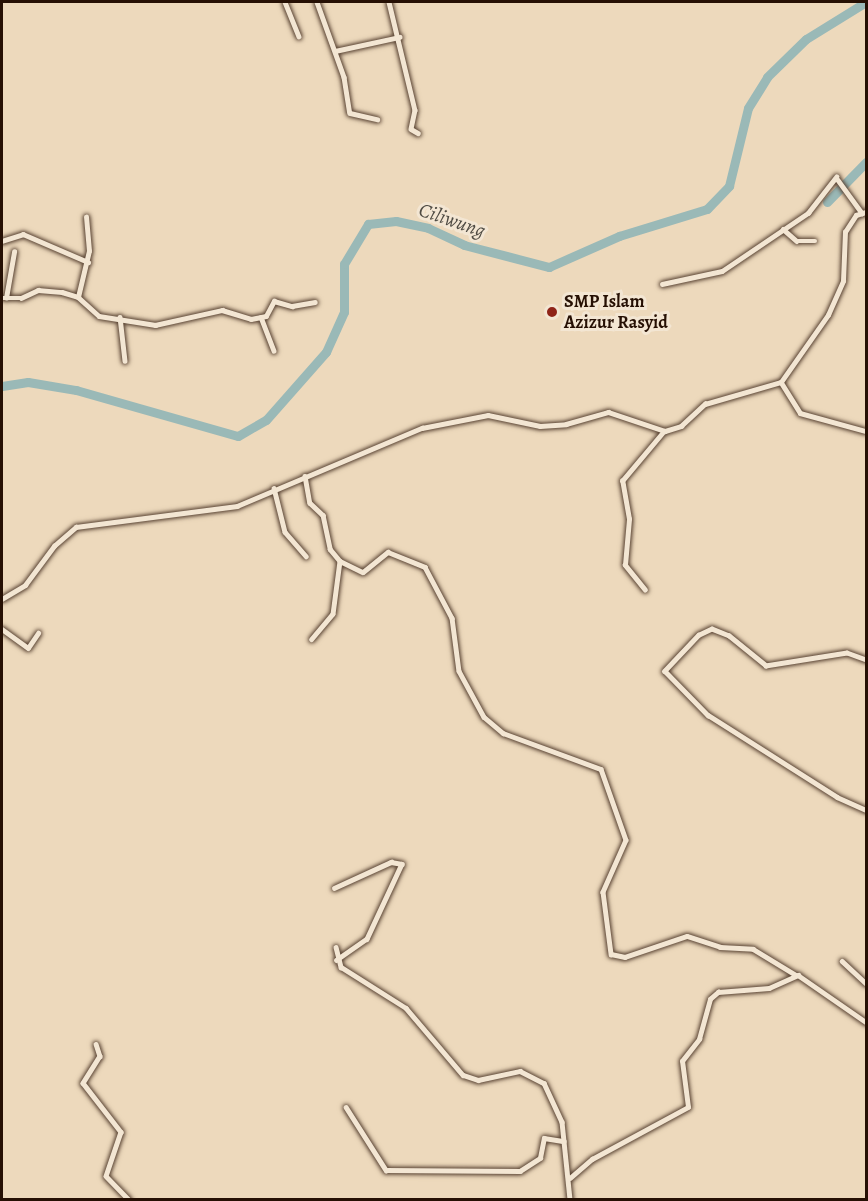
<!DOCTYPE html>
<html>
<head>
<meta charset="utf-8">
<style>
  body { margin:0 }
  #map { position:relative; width:868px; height:1201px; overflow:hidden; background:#edd9bc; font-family:Alegreya,serif }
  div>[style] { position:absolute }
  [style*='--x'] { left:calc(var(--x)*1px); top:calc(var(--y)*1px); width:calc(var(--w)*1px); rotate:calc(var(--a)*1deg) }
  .river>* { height:9px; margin:-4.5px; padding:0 4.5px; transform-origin:4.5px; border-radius:4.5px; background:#9ab9b7 }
  .roads { filter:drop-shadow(0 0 2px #584232) drop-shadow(0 0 2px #584232) }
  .minor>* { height:4.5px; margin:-2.25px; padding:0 2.25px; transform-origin:2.25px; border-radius:2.25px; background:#f3e6d3 }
  .dots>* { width:16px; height:16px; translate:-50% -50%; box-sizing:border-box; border:3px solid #f3e6d3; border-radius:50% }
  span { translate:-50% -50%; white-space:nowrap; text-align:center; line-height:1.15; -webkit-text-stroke:6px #f3e6d3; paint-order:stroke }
  .poi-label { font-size:18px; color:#261004; font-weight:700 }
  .left { translate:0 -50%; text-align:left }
  .water-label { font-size:20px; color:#4f4b43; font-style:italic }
  .frame { position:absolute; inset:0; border:3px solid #261004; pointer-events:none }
</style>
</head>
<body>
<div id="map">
  <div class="river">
    <div style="--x:827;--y:202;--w:56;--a:-45.7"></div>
    <div style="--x:2;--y:386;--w:26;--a:-9"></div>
    <div style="--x:28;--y:382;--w:49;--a:9.5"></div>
    <div style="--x:76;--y:390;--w:168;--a:15.9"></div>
    <div style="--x:238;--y:436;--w:32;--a:-30"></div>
    <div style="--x:266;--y:420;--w:91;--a:-48.6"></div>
    <div style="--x:326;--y:352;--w:44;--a:-65.8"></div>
    <div style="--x:344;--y:312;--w:48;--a:-90"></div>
    <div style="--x:344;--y:264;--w:47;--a:-59"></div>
    <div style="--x:368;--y:224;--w:28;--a:-6"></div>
    <div style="--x:396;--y:221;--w:33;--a:12"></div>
    <div style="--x:428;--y:228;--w:40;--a:25"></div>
    <div style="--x:464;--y:245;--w:88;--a:14.5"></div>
    <div style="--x:549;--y:267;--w:77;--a:-23.9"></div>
    <div style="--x:619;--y:236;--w:92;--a:-17.1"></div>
    <div style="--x:707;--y:209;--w:32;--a:-46"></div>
    <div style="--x:729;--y:186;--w:80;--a:-76.3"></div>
    <div style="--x:748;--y:108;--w:36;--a:-58"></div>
    <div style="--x:767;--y:77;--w:54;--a:-44.3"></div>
    <div style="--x:806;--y:39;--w:70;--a:-31.7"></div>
  </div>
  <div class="roads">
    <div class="minor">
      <div style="--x:285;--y:2;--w:37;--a:68"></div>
      <div style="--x:317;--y:2;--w:80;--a:70.2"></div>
      <div style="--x:344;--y:77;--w:36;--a:81"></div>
      <div style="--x:350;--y:113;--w:28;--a:13"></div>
      <div style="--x:389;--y:2;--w:111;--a:76.5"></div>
      <div style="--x:415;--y:110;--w:19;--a:102"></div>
      <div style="--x:411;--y:129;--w:8;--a:30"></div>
      <div style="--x:335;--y:51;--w:66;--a:-12.3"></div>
      <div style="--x:838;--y:180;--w:41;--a:54"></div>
      <div style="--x:783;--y:229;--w:18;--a:41"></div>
      <div style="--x:797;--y:241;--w:18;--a:0"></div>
      <div style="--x:2;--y:241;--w:22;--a:-18"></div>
      <div style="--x:23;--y:234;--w:71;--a:23.3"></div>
      <div style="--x:662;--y:284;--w:61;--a:-12.2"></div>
      <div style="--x:722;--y:271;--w:104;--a:-34"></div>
      <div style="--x:808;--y:213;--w:46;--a:-52.1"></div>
      <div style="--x:78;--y:297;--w:47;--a:-76.6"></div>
      <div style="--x:89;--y:251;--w:34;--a:-95"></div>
      <div style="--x:2;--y:298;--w:19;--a:0"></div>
      <div style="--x:21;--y:298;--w:19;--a:-25"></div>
      <div style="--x:38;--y:290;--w:24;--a:5"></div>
      <div style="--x:62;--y:292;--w:17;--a:17"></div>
      <div style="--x:78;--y:297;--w:28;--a:42"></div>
      <div style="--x:99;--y:316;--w:57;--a:9.1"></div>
      <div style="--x:155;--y:325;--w:69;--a:-12.6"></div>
      <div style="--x:222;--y:310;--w:30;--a:17"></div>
      <div style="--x:251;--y:319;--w:15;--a:-11"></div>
      <div style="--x:266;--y:316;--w:17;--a:-62"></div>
      <div style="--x:274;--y:301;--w:19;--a:16"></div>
      <div style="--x:292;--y:306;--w:23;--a:-10"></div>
      <div style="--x:6;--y:298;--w:47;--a:-80.1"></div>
      <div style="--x:120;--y:317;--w:44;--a:83.5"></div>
      <div style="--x:261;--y:317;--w:36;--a:69"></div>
      <div style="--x:781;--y:382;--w:36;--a:58"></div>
      <div style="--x:800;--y:413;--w:68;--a:15.3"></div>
      <div style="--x:305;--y:476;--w:27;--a:80"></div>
      <div style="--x:310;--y:503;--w:18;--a:43"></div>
      <div style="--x:323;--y:515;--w:35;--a:78"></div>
      <div style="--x:330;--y:549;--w:16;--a:50"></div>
      <div style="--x:340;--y:561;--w:53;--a:97.5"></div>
      <div style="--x:333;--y:614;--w:33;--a:130"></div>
      <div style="--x:274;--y:488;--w:45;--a:76"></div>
      <div style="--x:285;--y:532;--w:32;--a:49"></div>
      <div style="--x:340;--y:561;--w:25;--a:26"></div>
      <div style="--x:363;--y:572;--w:32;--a:-39"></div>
      <div style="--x:388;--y:552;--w:40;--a:22"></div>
      <div style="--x:425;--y:567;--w:58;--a:62.1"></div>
      <div style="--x:452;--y:618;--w:53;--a:82.5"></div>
      <div style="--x:459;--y:671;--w:52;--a:61.5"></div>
      <div style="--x:484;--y:717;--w:25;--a:40"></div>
      <div style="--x:503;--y:733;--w:104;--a:20.2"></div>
      <div style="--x:601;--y:769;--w:75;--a:70.6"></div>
      <div style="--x:626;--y:840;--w:57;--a:113.9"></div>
      <div style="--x:603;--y:892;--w:63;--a:82.6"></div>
      <div style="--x:611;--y:954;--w:14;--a:12"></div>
      <div style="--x:625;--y:957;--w:65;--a:-18.7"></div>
      <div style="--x:687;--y:936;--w:35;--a:18"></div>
      <div style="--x:720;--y:947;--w:33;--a:3"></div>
      <div style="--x:753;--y:949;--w:50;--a:31.2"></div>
      <div style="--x:645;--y:590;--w:32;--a:-129"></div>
      <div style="--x:625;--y:565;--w:46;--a:-85"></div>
      <div style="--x:629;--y:519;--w:39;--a:-100"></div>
      <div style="--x:622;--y:481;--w:65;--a:-50"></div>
      <div style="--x:2;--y:599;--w:27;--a:-31"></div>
      <div style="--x:25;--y:585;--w:49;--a:-53.4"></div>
      <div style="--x:54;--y:546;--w:29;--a:-41"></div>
      <div style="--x:76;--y:527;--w:162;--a:-7.4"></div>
      <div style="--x:237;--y:506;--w:201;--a:-22.9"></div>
      <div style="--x:422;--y:428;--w:67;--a:-11.1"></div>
      <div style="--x:488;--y:415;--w:53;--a:11.9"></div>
      <div style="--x:540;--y:426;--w:26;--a:-4"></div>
      <div style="--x:566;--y:424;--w:44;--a:-15.9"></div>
      <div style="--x:608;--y:412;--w:60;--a:18.4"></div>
      <div style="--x:665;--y:431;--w:17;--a:-17"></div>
      <div style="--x:681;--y:426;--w:33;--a:-43"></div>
      <div style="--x:705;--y:404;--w:79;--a:-16.1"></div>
      <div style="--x:781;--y:382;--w:82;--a:-55"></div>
      <div style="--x:828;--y:315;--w:37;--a:-66"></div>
      <div style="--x:843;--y:281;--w:49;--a:-87.7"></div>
      <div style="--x:845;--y:232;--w:20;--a:-57"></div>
      <div style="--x:856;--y:215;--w:10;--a:-17"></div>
      <div style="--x:2;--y:629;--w:32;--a:36"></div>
      <div style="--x:28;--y:648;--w:18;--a:-56"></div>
      <div style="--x:866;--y:660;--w:20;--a:-160"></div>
      <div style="--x:847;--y:653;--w:82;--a:170.9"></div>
      <div style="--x:766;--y:666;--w:48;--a:-141"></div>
      <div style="--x:729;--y:636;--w:18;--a:-158"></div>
      <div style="--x:712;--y:629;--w:14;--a:155"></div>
      <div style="--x:699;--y:635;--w:50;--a:133.4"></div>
      <div style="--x:665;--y:671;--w:62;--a:45.7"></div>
      <div style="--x:708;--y:715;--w:153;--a:32.4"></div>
      <div style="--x:837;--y:797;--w:32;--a:24"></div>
      <div style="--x:334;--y:888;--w:63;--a:-24.5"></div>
      <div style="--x:391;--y:862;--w:11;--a:10"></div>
      <div style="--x:402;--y:864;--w:83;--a:115"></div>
      <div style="--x:367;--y:939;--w:37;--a:145"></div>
      <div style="--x:336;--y:947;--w:21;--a:76"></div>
      <div style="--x:341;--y:967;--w:77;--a:32.2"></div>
      <div style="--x:406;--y:1008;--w:88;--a:49.6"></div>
      <div style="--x:463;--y:1075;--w:16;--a:18"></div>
      <div style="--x:478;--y:1080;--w:43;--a:-12.1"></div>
      <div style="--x:520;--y:1071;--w:27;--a:27"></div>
      <div style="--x:544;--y:1083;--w:43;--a:65.2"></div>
      <div style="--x:562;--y:1122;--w:78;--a:84.1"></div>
      <div style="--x:842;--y:961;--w:33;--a:43"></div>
      <div style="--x:96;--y:1044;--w:13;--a:72"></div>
      <div style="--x:100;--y:1056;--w:32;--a:122"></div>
      <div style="--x:83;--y:1083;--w:62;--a:52.2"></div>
      <div style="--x:121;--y:1132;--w:46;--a:108.8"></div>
      <div style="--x:106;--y:1176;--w:33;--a:46"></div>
      <div style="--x:346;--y:1107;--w:75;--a:57.6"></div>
      <div style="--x:386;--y:1170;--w:134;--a:0.4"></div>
      <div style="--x:520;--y:1171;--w:24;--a:-33"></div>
      <div style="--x:540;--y:1158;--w:20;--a:-79"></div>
      <div style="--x:544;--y:1138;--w:20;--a:9"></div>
      <div style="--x:570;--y:1178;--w:29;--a:-41"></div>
      <div style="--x:592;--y:1159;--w:109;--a:-28.4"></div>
      <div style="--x:688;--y:1107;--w:46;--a:-97.4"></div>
      <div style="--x:682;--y:1061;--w:28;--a:-52"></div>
      <div style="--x:699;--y:1039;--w:41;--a:-74.6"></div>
      <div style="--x:710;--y:999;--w:11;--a:-41"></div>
      <div style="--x:718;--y:992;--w:51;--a:-4.5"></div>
      <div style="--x:769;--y:988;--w:32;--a:-24"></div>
      <div style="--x:798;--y:975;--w:83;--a:34.7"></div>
    </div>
  </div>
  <div class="dots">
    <div style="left:552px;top:312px;background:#8f2418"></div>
  </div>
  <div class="poi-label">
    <span class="left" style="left:564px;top:312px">SMP Islam<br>Azizur Rasyid</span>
  </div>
  <div class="water-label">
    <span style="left:452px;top:220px;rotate:19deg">Ciliwung</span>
  </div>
  <div class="frame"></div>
</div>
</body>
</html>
